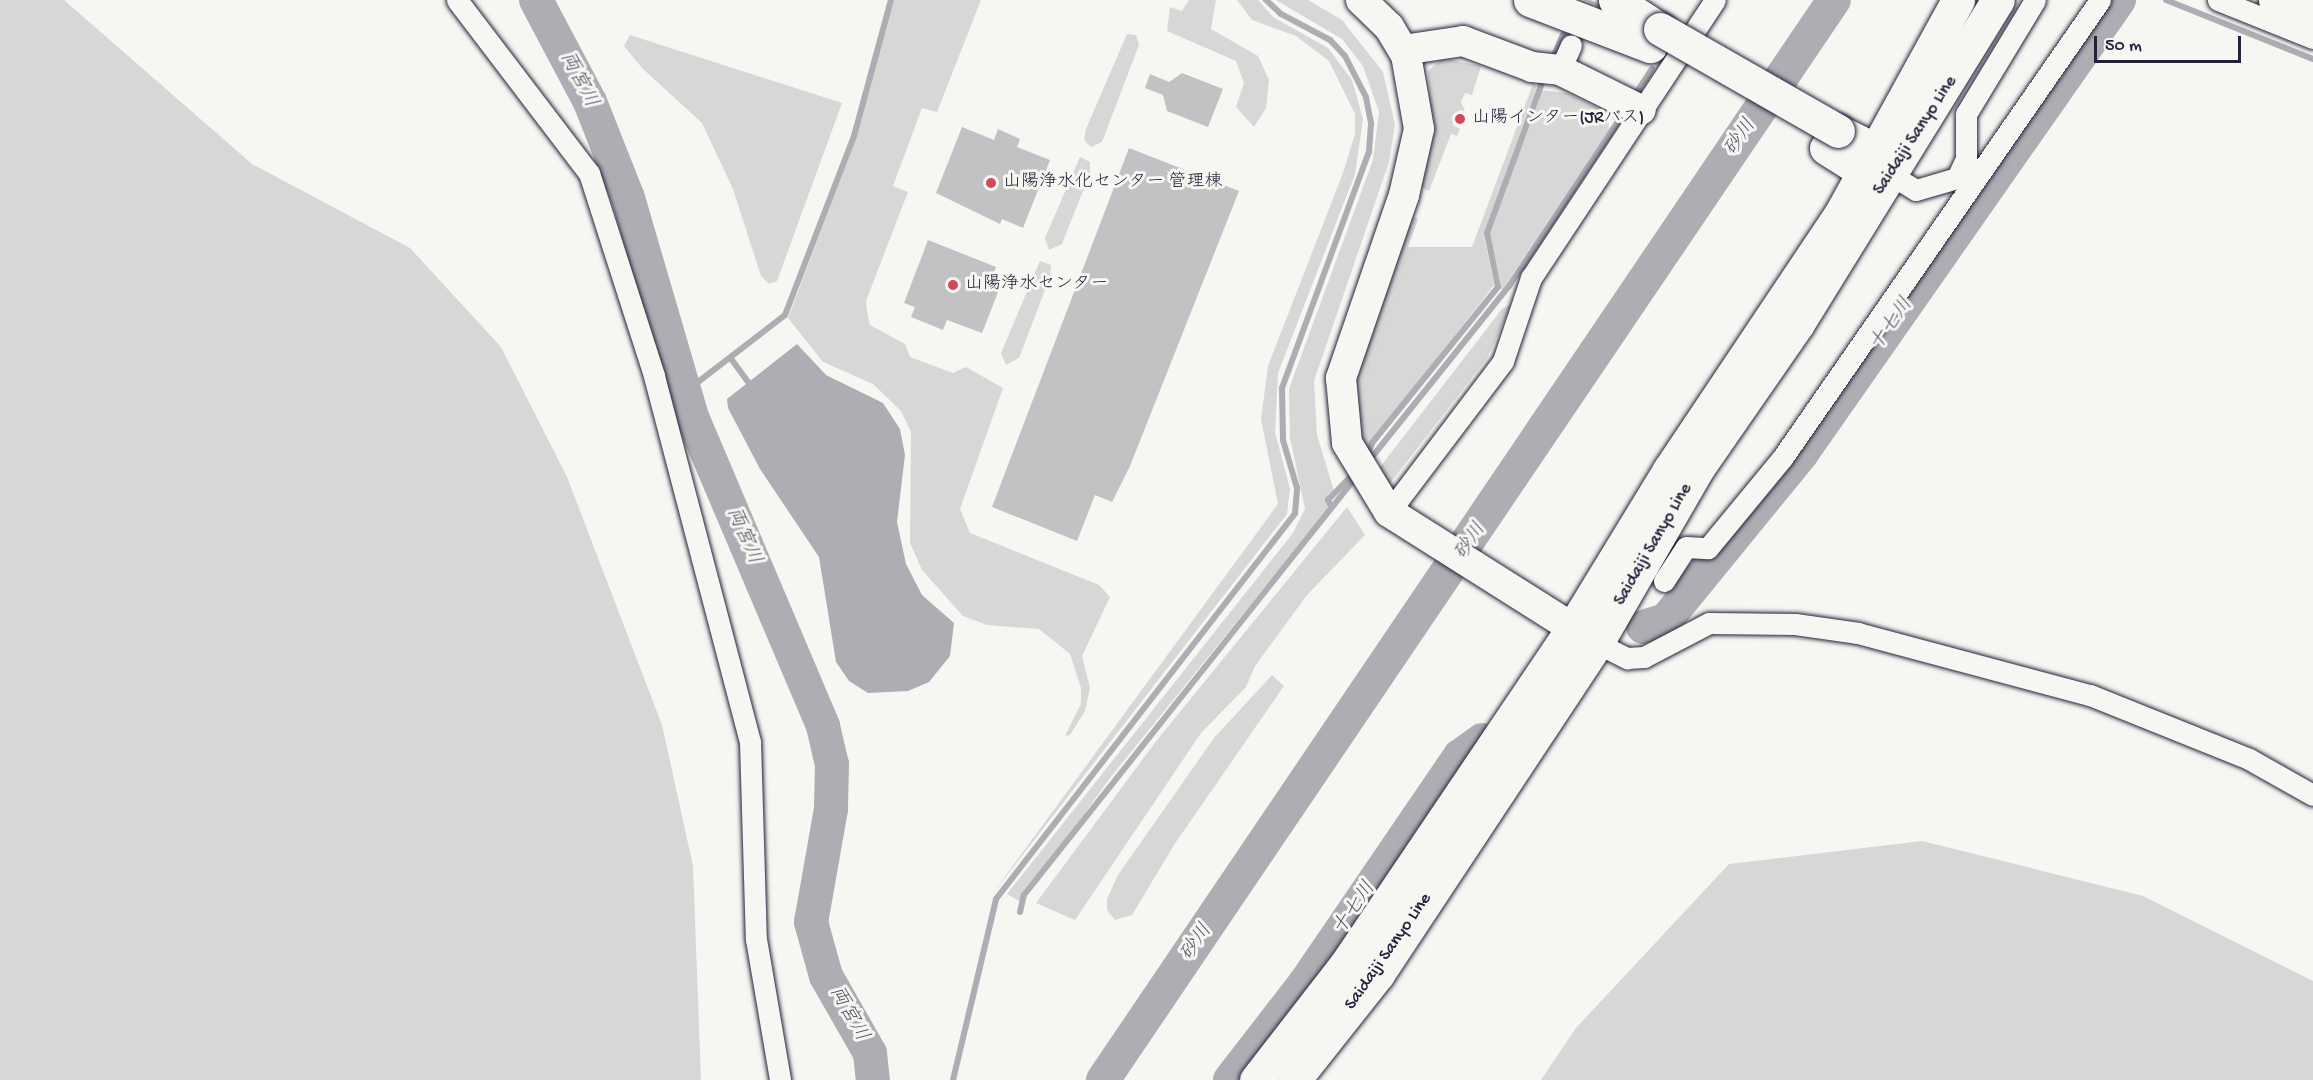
<!DOCTYPE html>
<html>
<head>
<meta charset="utf-8">
<style>
  body { margin:0 }
  #map { position:relative; width:2313px; height:1080px; overflow:hidden; background:#f6f6f2; font-family:"Gochi Hand","Klee One",sans-serif }
  div>[style] { position:absolute }
  [style*='--x'] { left:calc(var(--x)*1px); top:calc(var(--y)*1px); width:calc(var(--w)*1px); rotate:calc(var(--a)*1deg) }
  .green>* { inset:0; background:#d7d7d7 }
  .water>* { inset:0; background:#adadb3 }
  .stream>* { height:6px; margin:-3px; padding:0 3px; transform-origin:3px; border-radius:3px; background:#adadb3 }
  .river>* { height:34px; margin:-17px; padding:0 17px; transform-origin:17px; border-radius:17px; background:#adadb3 }
  .building>* { inset:0; background:#c2c2c4 }
  .street-tunnel>* { height:21px; margin-top:-10.5px; transform-origin:0; background:repeating-linear-gradient(90deg,#cccccd 0 21px,transparent 0 31px) }
  .roads { filter:drop-shadow(0 0 2px #22223b) drop-shadow(0 0 2px #22223b) }
  .street>* { height:21px; margin:-10.5px; padding:0 10.5px; transform-origin:10.5px; border-radius:10.5px; background:#f6f6f2 }
  .secondary>* { height:30px; margin:-15px; padding:0 15px; transform-origin:15px; border-radius:15px; background:#f6f6f2 }
  .primary>* { height:33px; margin:-16.5px; padding:0 16.5px; transform-origin:16.5px; border-radius:16.5px; background:#f6f6f2 }
  .highway>* { height:33px; margin:-16.5px; padding:0 16.5px; transform-origin:16.5px; border-radius:16.5px; background:#f6f6f2 }
  .bridges { filter:drop-shadow(0 0 2px #22223b) drop-shadow(0 0 2px #22223b) }
  .highway-bridge>* { height:33px; margin:-16.5px; padding:0 16.5px; transform-origin:16.5px; border-radius:16.5px; background:#f6f6f2 }
  .dots>* { width:16px; height:16px; translate:-50% -50%; box-sizing:border-box; border:3px solid #f6f6f2; border-radius:50% }
  span { translate:-50% -50%; white-space:nowrap; text-align:center; line-height:1.15; -webkit-text-stroke:6px #f6f6f2; paint-order:stroke }
  .poi-label { font-size:18px; color:#22223b }
  .left { translate:0 -50%; text-align:left }
  .street-label { font-size:18px; color:#22223b }
  .water-label { font-size:20px; color:#535365; font-style:italic }
  .scale { position:absolute; left:2094px; top:36px; width:147px; height:27px; box-sizing:border-box; border:3px solid #22223b; border-top:0; padding-left:8px; font-size:18px; line-height:21px; white-space:nowrap; color:#22223b; -webkit-text-stroke:4px #f6f6f2; paint-order:stroke }
</style>
</head>
<body>
<div id="map">
  <div class="green">
    <div style="clip-path:polygon(0 0,64px 0,252px 164px,410px 248px,501px 347px,567px 477px,662px 725px,693px 866px,701px 1080px,0 1080px)"></div>
    <div style="clip-path:polygon(892px 0,981px 0,937px 112px,922px 108px,893px 186px,908px 192px,866px 301px,867px 311px,870px 325px,905px 344px,910px 357px,953px 373px,966px 367px,1003px 388px,960px 509px,970px 533px,1099px 585px,1110px 597px,1082px 656px,1090px 688px,1085px 711px,1070px 735px,1065px 736px,1081px 704px,1081px 688px,1070px 654px,1039px 629px,987px 625px,963px 616px,922px 570px,910px 543px,911px 432px,901px 411px,873px 384px,823px 362px,788px 318px,857px 136px)"></div>
    <div style="clip-path:polygon(1189px 0,1216px 0,1211px 29px,1258px 56px,1269px 80px,1266px 108px,1254px 127px,1236px 107px,1244px 83px,1236px 61px,1167px 31px,1170px 7px,1182px 11px)"></div>
    <div style="clip-path:polygon(1237px 0,1258px 0,1273px 17px,1328px 48px,1352px 80px,1363px 119px,1355px 174px,1278px 373px,1275px 432px,1290px 489px,1287px 514px,990px 897px,1278px 504px,1261px 419px,1268px 366px,1343px 173px,1355px 134px,1355px 114px,1329px 61px,1296px 36px,1252px 20px)"></div>
    <div style="clip-path:polygon(1276px 0,1308px 0,1342px 20px,1383px 72px,1395px 125px,1389px 162px,1314px 381px,1317px 435px,1334px 491px,1325px 500px,1328px 509px,1110px 778px,1021px 902px,1007px 894px,1293px 533px,1305px 509px,1290px 438px,1289px 389px,1373px 160px,1379px 112px,1363px 66px,1342px 39px)"></div>
    <div style="clip-path:polygon(1127px 34px,1136px 35px,1139px 45px,1102px 142px,1091px 147px,1084px 140px,1086px 129px)"></div>
    <div style="clip-path:polygon(630px 35px,842px 103px,777px 281px,769px 284px,761px 276px,733px 189px,702px 123px,642px 68px,624px 46px)"></div>
    <div style="clip-path:polygon(1443px 58px,1481px 66px,1472px 95px,1465px 93px,1461px 102px,1465px 111px,1459px 110px,1453px 125px,1460px 129px,1457px 136px,1451px 134px,1429px 191px,1421px 187px,1432px 141px,1428px 71px)"></div>
    <div style="clip-path:polygon(1533px 84px,1537px 86px,1484px 235px,1494px 285px,1366px 449px,1354px 411px,1357px 372px,1410px 216px,1418px 219px,1408px 247px,1472px 247px)"></div>
    <div style="clip-path:polygon(1540px 90px,1567px 93px,1608px 113px,1609px 129px,1502px 290px,1489px 231px)"></div>
    <div style="clip-path:polygon(1080px 157px,1090px 162px,1090px 173px,1062px 244px,1049px 250px,1045px 238px)"></div>
    <div style="clip-path:polygon(1040px 261px,1051px 265px,1050px 277px,1019px 358px,1006px 365px,1001px 353px)"></div>
    <div style="clip-path:polygon(1512px 304px,1487px 358px,1387px 487px,1377px 471px,1502px 309px)"></div>
    <div style="clip-path:polygon(1347px 507px,1365px 535px,1307px 595px,1255px 666px,1246px 687px,1201px 733px,1075px 920px,1036px 903px,1157px 740px)"></div>
    <div style="clip-path:polygon(1272px 675px,1284px 686px,1174px 845px,1132px 915px,1115px 920px,1107px 910px,1107px 899px,1118px 875px,1214px 738px)"></div>
    <div style="clip-path:polygon(1922px 841px,2143px 896px,2313px 981px,2313px 1080px,1541px 1080px,1576px 1028px,1729px 864px)"></div>
  </div>
  <div class="water">
    <div style="clip-path:polygon(797px 344px,826px 375px,883px 403px,900px 429px,905px 455px,897px 522px,906px 564px,922px 595px,954px 623px,950px 656px,929px 682px,908px 691px,868px 693px,849px 681px,836px 662px,819px 557px,760px 469px,728px 408px,727px 399px)"></div>
  </div>
  <div class="stream">
    <div style="--x:2166;--y:0;--w:158;--a:21.9"></div>
    <div style="--x:1551;--y:62;--w:30;--a:-66"></div>
    <div style="--x:1633;--y:98;--w:35;--a:-57"></div>
    <div style="--x:732;--y:360;--w:27;--a:54"></div>
    <div style="--x:685;--y:392;--w:126;--a:-37.6"></div>
    <div style="--x:785;--y:315;--w:192;--a:-68.9"></div>
    <div style="--x:854;--y:136;--w:141;--a:-74.8"></div>
    <div style="--x:1367;--y:457;--w:15;--a:-70"></div>
    <div style="--x:1372;--y:443;--w:201;--a:-51.1"></div>
    <div style="--x:1498;--y:287;--w:55;--a:-101.5"></div>
    <div style="--x:1487;--y:233;--w:166;--a:-69.9"></div>
    <div style="--x:1368;--y:462;--w:226;--a:-51.3"></div>
    <div style="--x:1509;--y:286;--w:209;--a:-56.5"></div>
    <div style="--x:1331;--y:507;--w:8;--a:-113"></div>
    <div style="--x:1328;--y:500;--w:39;--a:-46"></div>
    <div style="--x:1020;--y:912;--w:17;--a:-77"></div>
    <div style="--x:1024;--y:895;--w:534;--a:-51.54"></div>
    <div style="--x:953;--y:1080;--w:186;--a:-76.6"></div>
    <div style="--x:996;--y:899;--w:488;--a:-52.2"></div>
    <div style="--x:1295;--y:513;--w:25;--a:-85"></div>
    <div style="--x:1297;--y:488;--w:50;--a:-106.3"></div>
    <div style="--x:1283;--y:440;--w:52;--a:-91.1"></div>
    <div style="--x:1282;--y:388;--w:252;--a:-69.8"></div>
    <div style="--x:1369;--y:152;--w:29;--a:-86"></div>
    <div style="--x:1371;--y:123;--w:26;--a:-101"></div>
    <div style="--x:1366;--y:97;--w:46;--a:-117.1"></div>
    <div style="--x:1345;--y:56;--w:22;--a:-133"></div>
    <div style="--x:1330;--y:40;--w:55;--a:-152"></div>
    <div style="--x:1281;--y:14;--w:21;--a:-137"></div>
  </div>
  <div class="river">
    <div style="--x:536;--y:0;--w:115;--a:62.1"></div>
    <div style="--x:590;--y:102;--w:103;--a:68.4"></div>
    <div style="--x:628;--y:198;--w:228;--a:73.7"></div>
    <div style="--x:692;--y:417;--w:336;--a:67"></div>
    <div style="--x:823;--y:726;--w:39;--a:77"></div>
    <div style="--x:832;--y:764;--w:45;--a:91.3"></div>
    <div style="--x:831;--y:809;--w:115;--a:100"></div>
    <div style="--x:811;--y:922;--w:56;--a:74.5"></div>
    <div style="--x:826;--y:976;--w:89;--a:60.3"></div>
    <div style="--x:870;--y:1053;--w:27;--a:84"></div>
    <div style="--x:1643;--y:627;--w:24;--a:-17"></div>
    <div style="--x:1666;--y:620;--w:215;--a:-50.8"></div>
    <div style="--x:1802;--y:453;--w:553;--a:-55.02"></div>
    <div style="--x:1103;--y:1080;--w:1304;--a:-55.91"></div>
    <div style="--x:1230;--y:1080;--w:123;--a:-52.3"></div>
    <div style="--x:1305;--y:983;--w:275;--a:-55.7"></div>
    <div style="--x:1460;--y:756;--w:27;--a:-36"></div>
  </div>
  <div class="building">
    <div style="clip-path:polygon(1182px 73px,1223px 89px,1208px 127px,1167px 111px,1163px 95px,1145px 88px,1150px 74px,1169px 82px)"></div>
    <div style="clip-path:polygon(962px 127px,994px 140px,998px 129px,1020px 139px,1017px 147px,1050px 160px,1023px 228px,1002px 219px,1000px 224px,936px 193px)"></div>
    <div style="clip-path:polygon(1129px 148px,1239px 191px,1130px 466px,1112px 502px,1095px 495px,1077px 541px,992px 507px)"></div>
    <div style="clip-path:polygon(928px 240px,996px 267px,990px 283px,1000px 287px,982px 333px,947px 320px,943px 330px,911px 317px,915px 307px,904px 303px)"></div>
  </div>
  <div class="street-tunnel">
    <div style="--x:1578;--y:31;--w:34;--a:-67"></div>
  </div>
  <div class="roads">
    <div class="street">
      <div style="--x:457;--y:0;--w:218;--a:52.7"></div>
      <div style="--x:589;--y:173;--w:213;--a:72.2"></div>
      <div style="--x:654;--y:376;--w:378;--a:75.3"></div>
      <div style="--x:750;--y:742;--w:197;--a:88.3"></div>
      <div style="--x:756;--y:939;--w:143;--a:80.3"></div>
      <div style="--x:2218;--y:0;--w:102;--a:21.8"></div>
      <div style="--x:1560;--y:70;--w:27;--a:-66"></div>
      <div style="--x:1891;--y:175;--w:29;--a:31"></div>
      <div style="--x:1916;--y:190;--w:43;--a:-16.3"></div>
      <div style="--x:1957;--y:178;--w:21;--a:-65"></div>
      <div style="--x:1966;--y:159;--w:45;--a:-90"></div>
      <div style="--x:1966;--y:114;--w:133;--a:-58.8"></div>
      <div style="--x:1389;--y:512;--w:189;--a:-52.9"></div>
      <div style="--x:1503;--y:361;--w:88;--a:-71.4"></div>
      <div style="--x:1531;--y:278;--w:333;--a:-56.5"></div>
      <div style="--x:1664;--y:581;--w:40;--a:-57.1"></div>
      <div style="--x:1686;--y:547;--w:22;--a:3"></div>
      <div style="--x:1708;--y:548;--w:118;--a:-50.5"></div>
      <div style="--x:1783;--y:457;--w:556;--a:-55.25"></div>
      <div style="--x:1597;--y:643;--w:34;--a:27"></div>
      <div style="--x:1627;--y:658;--w:17;--a:-3"></div>
      <div style="--x:1644;--y:657;--w:73;--a:-27.6"></div>
      <div style="--x:1709;--y:623;--w:86;--a:0.7"></div>
      <div style="--x:1795;--y:624;--w:64;--a:8.1"></div>
      <div style="--x:1858;--y:633;--w:240;--a:15"></div>
      <div style="--x:2090;--y:695;--w:171;--a:21.9"></div>
      <div style="--x:2249;--y:759;--w:73;--a:29.4"></div>
    </div>
    <div class="secondary">
      <div style="--x:1361;--y:0;--w:39;--a:44"></div>
      <div style="--x:1389;--y:27;--w:33;--a:59"></div>
      <div style="--x:1406;--y:55;--w:75;--a:80"></div>
      <div style="--x:1419;--y:129;--w:68;--a:102.8"></div>
      <div style="--x:1404;--y:195;--w:194;--a:109"></div>
      <div style="--x:1341;--y:378;--w:65;--a:84.7"></div>
      <div style="--x:1347;--y:443;--w:81;--a:58.7"></div>
      <div style="--x:1389;--y:512;--w:241;--a:32.3"></div>
      <div style="--x:1403;--y:50;--w:61;--a:-8.5"></div>
      <div style="--x:1463;--y:41;--w:74;--a:20.6"></div>
      <div style="--x:1532;--y:67;--w:28;--a:6"></div>
      <div style="--x:1560;--y:70;--w:90;--a:26.3"></div>
    </div>
    <div class="primary">
      <div style="--x:1256;--y:1080;--w:147;--a:-52.2"></div>
      <div style="--x:1346;--y:964;--w:404;--a:-56"></div>
      <div style="--x:1572;--y:629;--w:186;--a:-58.6"></div>
      <div style="--x:1669;--y:470;--w:309;--a:-56.2"></div>
      <div style="--x:1841;--y:213;--w:243;--a:-61.2"></div>
      <div style="--x:1294;--y:1080;--w:135;--a:-51.6"></div>
      <div style="--x:1378;--y:974;--w:397;--a:-56.5"></div>
      <div style="--x:1597;--y:643;--w:202;--a:-60"></div>
      <div style="--x:1698;--y:468;--w:174;--a:-55.3"></div>
      <div style="--x:1797;--y:325;--w:382;--a:-58.3"></div>
    </div>
    <div class="highway">
      <div style="--x:1530;--y:0;--w:129;--a:21"></div>
      <div style="--x:1615;--y:0;--w:54;--a:32.8"></div>
      <div style="--x:2275;--y:0;--w:41;--a:22.8"></div>
      <div style="--x:1838;--y:131;--w:40;--a:26.6"></div>
      <div style="--x:1874;--y:149;--w:31;--a:57"></div>
      <div style="--x:1826;--y:148;--w:45;--a:32.3"></div>
      <div style="--x:1864;--y:172;--w:27;--a:6"></div>
    </div>
  </div>
  <div class="bridges">
    <div class="highway-bridge">
      <div style="--x:1660;--y:29;--w:205;--a:29.8"></div>
    </div>
  </div>
  <div class="dots">
    <div style="left:1460px;top:119px;background:#d1495b"></div>
    <div style="left:991px;top:183px;background:#d1495b"></div>
    <div style="left:953px;top:285px;background:#d1495b"></div>
  </div>
  <div class="poi-label">
    <span class="left" style="left:1472px;top:119px">山陽インター(JRバス)</span>
    <span class="left" style="left:1003px;top:183px">山陽浄水化センター 管理棟</span>
    <span class="left" style="left:965px;top:285px">山陽浄水センター</span>
  </div>
  <div class="street-label">
    <span style="left:1916px;top:136px;rotate:-57deg">Saidaiji Sanyo Line</span>
    <span style="left:1654px;top:545px;rotate:-60deg">Saidaiji Sanyo Line</span>
    <span style="left:1389px;top:952px;rotate:-55deg">Saidaiji Sanyo Line</span>
  </div>
  <div class="water-label">
    <span style="left:578px;top:80px;rotate:63deg">両宮川</span>
    <span style="left:1741px;top:138px;rotate:-56deg">砂川</span>
    <span style="left:1892px;top:325px;rotate:-55deg">十七川</span>
    <span style="left:743px;top:536px;rotate:67deg">両宮川</span>
    <span style="left:1471px;top:542px;rotate:-56deg">砂川</span>
    <span style="left:1355px;top:909px;rotate:-56deg">十七川</span>
    <span style="left:1197px;top:943px;rotate:-55deg">砂川</span>
    <span style="left:848px;top:1014px;rotate:61deg">両宮川</span>
  </div>
  <div class="scale">50 m</div>
</div>
</body>
</html>
